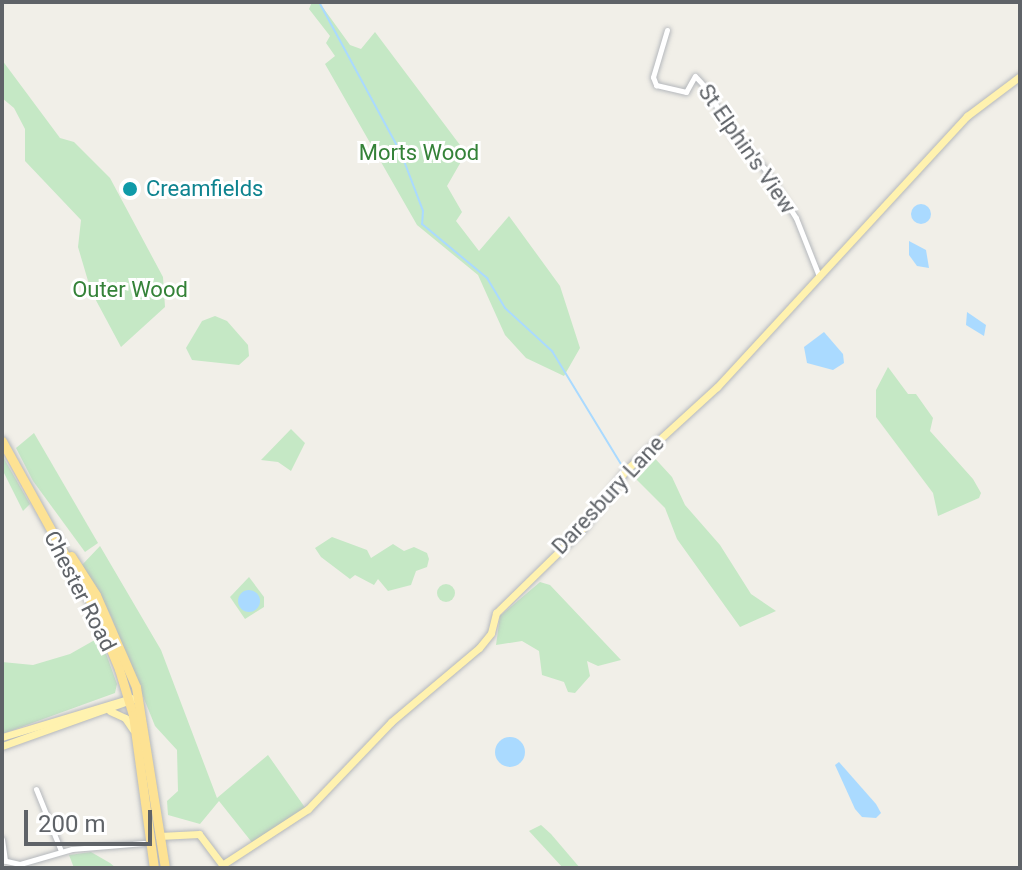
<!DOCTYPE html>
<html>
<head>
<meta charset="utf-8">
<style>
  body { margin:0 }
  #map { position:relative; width:1022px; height:870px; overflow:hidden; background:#f1efe8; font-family:Roboto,sans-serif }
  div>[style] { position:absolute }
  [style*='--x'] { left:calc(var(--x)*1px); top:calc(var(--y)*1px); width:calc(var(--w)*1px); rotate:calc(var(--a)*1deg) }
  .green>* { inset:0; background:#c5e8c5 }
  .round { border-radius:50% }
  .water>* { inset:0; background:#aadaff }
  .stream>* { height:2px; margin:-1px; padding:0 1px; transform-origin:1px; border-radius:1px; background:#aadaff }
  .roads { filter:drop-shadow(0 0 2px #b5b8bc) drop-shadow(0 0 2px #b5b8bc) }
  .minor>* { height:5px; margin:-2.5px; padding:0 2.5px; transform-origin:2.5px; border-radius:2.5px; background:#fff }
  .major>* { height:7px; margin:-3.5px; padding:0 3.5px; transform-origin:3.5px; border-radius:3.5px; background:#fff2af }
  .highway>* { height:9px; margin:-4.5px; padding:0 4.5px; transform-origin:4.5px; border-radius:4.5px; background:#fde293 }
  .dots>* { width:22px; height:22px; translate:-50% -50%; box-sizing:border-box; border:4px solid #fff; border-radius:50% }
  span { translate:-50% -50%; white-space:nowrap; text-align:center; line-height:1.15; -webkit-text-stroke:6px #fff; paint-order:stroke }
  .street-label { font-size:22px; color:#5f6368 }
  .park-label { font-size:22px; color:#348238 }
  .culture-label { font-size:22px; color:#0d838f }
  .left { translate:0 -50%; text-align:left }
  .frame { position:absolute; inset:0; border:4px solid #5f6368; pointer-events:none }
  .scale { position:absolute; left:24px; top:810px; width:128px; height:36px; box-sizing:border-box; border:4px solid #5f6368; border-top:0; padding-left:10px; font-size:24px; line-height:28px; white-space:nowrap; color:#5f6368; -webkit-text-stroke:6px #fff; paint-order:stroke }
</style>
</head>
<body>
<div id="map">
  <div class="green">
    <div style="clip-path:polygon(312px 2px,319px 2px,350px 45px,361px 49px,375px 32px,466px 153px,447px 186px,462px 212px,456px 221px,479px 251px,509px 216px,560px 286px,580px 348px,564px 376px,526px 358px,505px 335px,478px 275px,417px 225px,325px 64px,335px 56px,326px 43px,330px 36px,309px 9px)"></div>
    <div style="clip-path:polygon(2px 60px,60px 138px,74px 142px,110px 178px,163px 277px,165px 307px,121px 347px,91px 291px,78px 247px,81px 220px,25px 161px,25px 129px,14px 108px,2px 98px)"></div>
    <div style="clip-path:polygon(215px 316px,227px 321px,248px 345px,249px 356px,239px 365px,192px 360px,186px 348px,202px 321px)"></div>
    <div style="clip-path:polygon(888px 367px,908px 394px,916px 394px,933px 418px,930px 431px,973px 479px,981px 493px,979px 498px,938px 516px,933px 493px,876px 417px,876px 390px)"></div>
    <div style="clip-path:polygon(291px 429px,305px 443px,291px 471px,278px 462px,261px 460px)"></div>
    <div style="clip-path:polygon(34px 433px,98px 543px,85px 552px,33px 481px,16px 448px)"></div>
    <div style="clip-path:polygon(650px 453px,672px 477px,685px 505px,720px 545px,751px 594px,776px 611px,740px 627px,677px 539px,665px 508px,631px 474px)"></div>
    <div style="clip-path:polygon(2px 455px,30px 504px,23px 511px,2px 469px)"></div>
    <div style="clip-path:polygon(332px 537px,367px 550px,371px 558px,393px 544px,404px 551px,414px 547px,427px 553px,429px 559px,427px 567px,416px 571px,411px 585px,388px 591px,378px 579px,374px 585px,355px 575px,350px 579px,321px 557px,315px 548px)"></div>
    <div style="clip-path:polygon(100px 546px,161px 650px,217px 798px,268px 755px,306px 809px,254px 845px,219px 801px,200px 824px,168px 815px,167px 801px,178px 791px,177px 750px,155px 726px,110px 614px,82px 565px)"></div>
    <div style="clip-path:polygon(249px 577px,264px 597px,264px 607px,245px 619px,230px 597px)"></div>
    <div style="clip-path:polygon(540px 582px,550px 585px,621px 660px,598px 666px,587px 661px,590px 676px,575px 693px,568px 692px,564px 682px,542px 675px,539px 651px,522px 641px,496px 645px,500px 616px)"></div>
    <div class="round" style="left:437px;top:584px;width:18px;height:18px"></div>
    <div style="clip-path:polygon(100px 637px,117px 684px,115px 693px,2px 734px,2px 662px,33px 665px,70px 654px)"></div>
    <div style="clip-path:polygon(541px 825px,551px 834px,580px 868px,563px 868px,529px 831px)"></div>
    <div style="clip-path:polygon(91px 852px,110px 863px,116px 868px,74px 868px,69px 855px)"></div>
  </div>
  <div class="water">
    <div class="round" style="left:911px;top:204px;width:20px;height:20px"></div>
    <div style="clip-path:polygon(909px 241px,926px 250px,929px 268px,917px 266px,909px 255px)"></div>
    <div style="clip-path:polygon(967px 312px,986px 325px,984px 336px,966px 325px)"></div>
    <div style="clip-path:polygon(824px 332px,843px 354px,844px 363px,833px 370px,807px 363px,804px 347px)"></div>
    <div class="round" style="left:238px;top:590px;width:22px;height:22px"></div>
    <div class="round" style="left:495px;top:737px;width:30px;height:30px"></div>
    <div style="clip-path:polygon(839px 762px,876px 804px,881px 813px,876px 818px,862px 817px,855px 809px,835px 765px)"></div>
  </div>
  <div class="stream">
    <div style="--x:319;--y:2;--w:172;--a:61.5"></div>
    <div style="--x:401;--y:153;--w:62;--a:69.2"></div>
    <div style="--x:423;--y:211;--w:13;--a:94"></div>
    <div style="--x:422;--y:224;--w:85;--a:39.7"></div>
    <div style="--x:487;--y:278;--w:35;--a:59"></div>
    <div style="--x:505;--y:308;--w:64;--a:42.5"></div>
    <div style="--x:552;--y:351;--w:132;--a:58.6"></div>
  </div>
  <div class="roads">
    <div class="minor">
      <div style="--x:667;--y:30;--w:49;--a:106.6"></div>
      <div style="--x:653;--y:77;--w:9;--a:69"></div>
      <div style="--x:656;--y:85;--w:31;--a:13"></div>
      <div style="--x:686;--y:92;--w:18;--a:-61"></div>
      <div style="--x:695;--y:76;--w:18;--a:47"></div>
      <div style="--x:707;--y:89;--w:51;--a:60.9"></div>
      <div style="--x:732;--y:134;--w:47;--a:46.7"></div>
      <div style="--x:764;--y:168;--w:59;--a:57.4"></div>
      <div style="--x:796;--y:218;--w:62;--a:68.4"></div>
      <div style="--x:36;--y:789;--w:67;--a:68"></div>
      <div style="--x:2;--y:839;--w:22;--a:82"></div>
      <div style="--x:2;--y:860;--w:18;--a:13"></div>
      <div style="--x:20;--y:864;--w:54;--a:-16.1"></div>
      <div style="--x:72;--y:849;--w:72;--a:-4.8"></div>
    </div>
    <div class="major">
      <div style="--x:110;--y:711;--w:17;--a:25"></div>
      <div style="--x:125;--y:718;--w:14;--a:56"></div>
      <div style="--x:2;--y:737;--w:135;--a:-16.8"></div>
      <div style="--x:2;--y:746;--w:139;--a:-19.7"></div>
      <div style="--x:159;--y:836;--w:40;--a:-2.9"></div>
      <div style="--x:199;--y:834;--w:39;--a:53"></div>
      <div style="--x:222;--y:865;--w:103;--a:-33.1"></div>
      <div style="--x:308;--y:809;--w:120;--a:-46.3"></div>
      <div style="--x:391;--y:722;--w:115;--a:-40.1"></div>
      <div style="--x:479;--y:648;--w:19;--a:-51"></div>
      <div style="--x:491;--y:633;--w:21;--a:-76"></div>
      <div style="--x:496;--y:613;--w:123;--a:-44.3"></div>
      <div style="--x:584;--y:527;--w:71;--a:-53.6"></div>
      <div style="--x:626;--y:470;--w:123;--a:-42.4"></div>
      <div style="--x:717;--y:387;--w:369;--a:-47.3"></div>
      <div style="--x:967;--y:116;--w:66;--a:-37"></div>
    </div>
    <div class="highway">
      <div style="--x:2;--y:441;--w:184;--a:61.1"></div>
      <div style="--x:91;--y:602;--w:73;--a:67.3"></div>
      <div style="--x:119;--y:669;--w:48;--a:73.1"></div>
      <div style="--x:133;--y:715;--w:154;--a:82.2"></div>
      <div style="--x:71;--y:556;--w:46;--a:57.3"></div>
      <div style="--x:96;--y:595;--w:100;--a:66.5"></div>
      <div style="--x:136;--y:687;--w:183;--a:80.9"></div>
    </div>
  </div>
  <div class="dots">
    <div style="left:130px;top:189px;background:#0f9aa8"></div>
  </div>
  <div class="street-label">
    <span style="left:747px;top:149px;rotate:55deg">St Elphin's View</span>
    <span style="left:608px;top:495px;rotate:-47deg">Daresbury Lane</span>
    <span style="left:80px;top:591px;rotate:63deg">Chester Road</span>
  </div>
  <div class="park-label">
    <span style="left:419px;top:153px">Morts Wood</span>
    <span style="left:130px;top:290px">Outer Wood</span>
  </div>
  <div class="culture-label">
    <span class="left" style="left:146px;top:189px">Creamfields</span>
  </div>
  <div class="frame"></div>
  <div class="scale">200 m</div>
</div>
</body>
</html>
